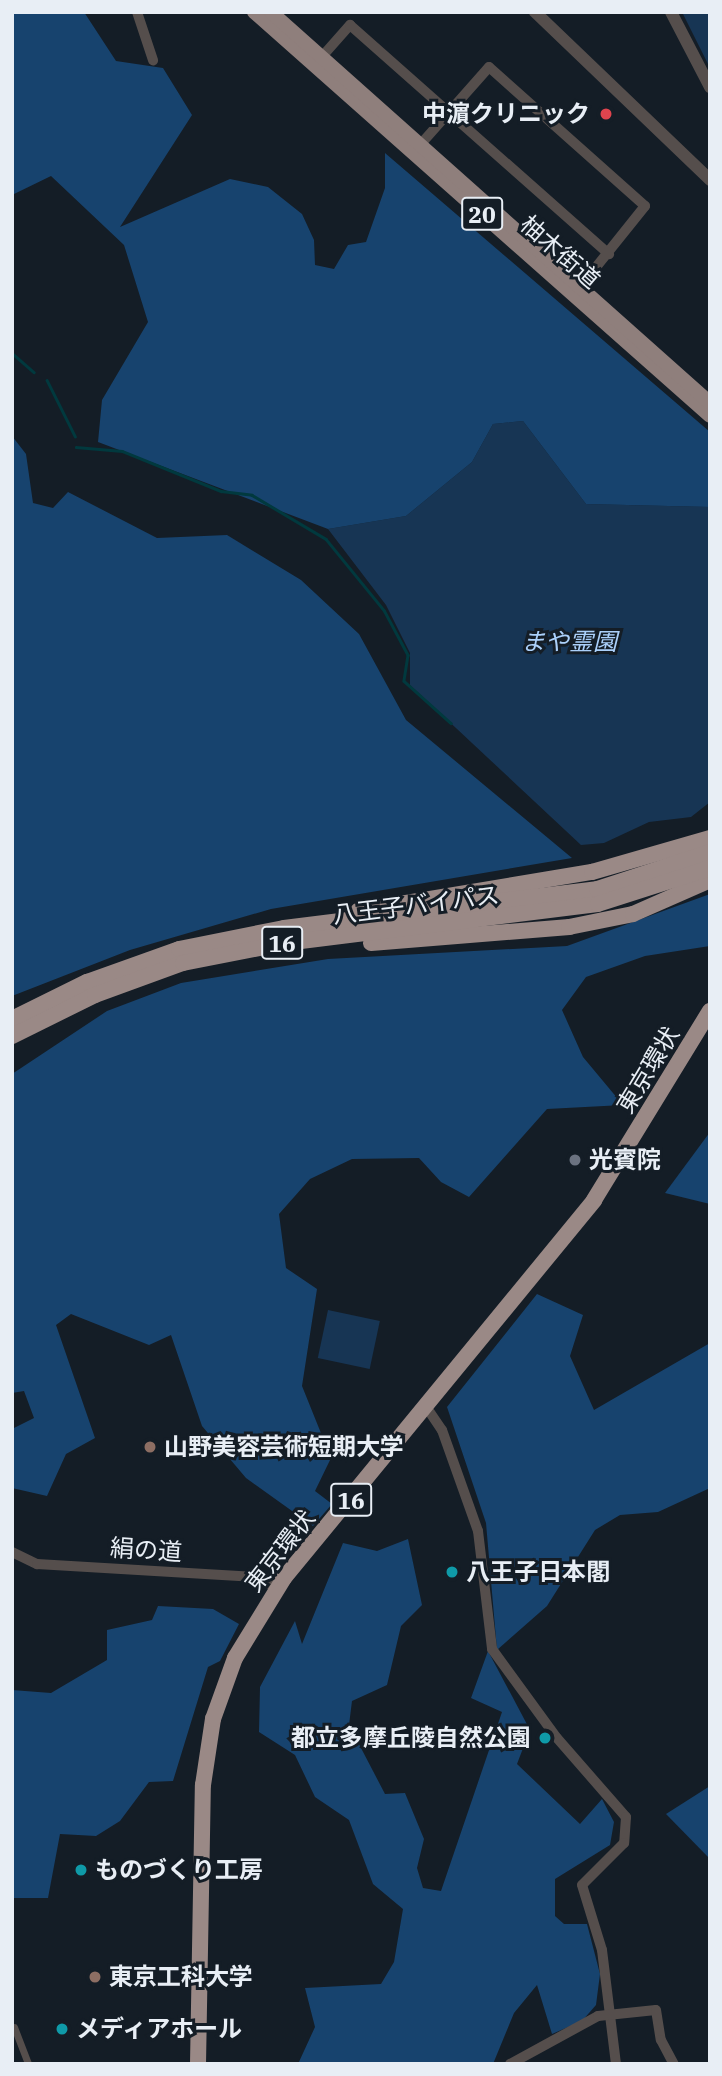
<!DOCTYPE html>
<html>
<head>
<meta charset="utf-8">
<style>
  body { margin:0 }
  #map { position:relative; width:722px; height:2076px; overflow:hidden; background:#141d26; font-family:"IBM Plex Serif","Noto Sans JP",serif }
  div>[style] { position:absolute }
  [style*='--x'] { left:calc(var(--x)*1px); top:calc(var(--y)*1px); width:calc(var(--w)*1px); rotate:calc(var(--a)*1deg) }
  .green>* { inset:0; background:#173554; transform-origin:0 0 }
  .forest>* { inset:0; background:#17436e }
  .stream>* { height:2.5px; margin:-1.25px; padding:0 1.25px; transform-origin:1.25px; border-radius:1.25px; background:#01393e }
  .pedestrian>* { height:7px; margin:-3.5px; padding:0 3.5px; transform-origin:3.5px; border-radius:3.5px; background:#554e4c }
  .minor>* { height:10px; margin:-5px; padding:0 5px; transform-origin:5px; border-radius:5px; background:#554e4c }
  .tertiary>* { height:12px; margin:-6px; padding:0 6px; transform-origin:6px; border-radius:6px; background:#554e4c }
  .primary>* { height:14px; margin:-7px; padding:0 7px; transform-origin:7px; border-radius:7px; background:#8f7f7c }
  .trunk>* { height:16px; margin:-8px; padding:0 8px; transform-origin:8px; border-radius:8px; background:#9a8986 }
  .dots>* { width:19px; height:19px; translate:-50% -50%; box-sizing:border-box; border:4px solid #141d26; border-radius:50% }
  span { translate:-50% -50%; white-space:nowrap; text-align:center; line-height:1.15; -webkit-text-stroke:6px #141d26; paint-order:stroke }
  .shield-label span { padding:2px 5px; background:#141d26; border:2px solid; border-radius:5px; -webkit-text-stroke-width:0 }
  .shield-label { font-size:23px; color:#e8eef5; font-weight:700 }
  .poi-label { font-size:24px; color:#e8eef5; font-weight:700 }
  .right { translate:-100% -50%; text-align:right }
  .left { translate:0 -50%; text-align:left }
  .street-label { font-size:24px; color:#e8eef5 }
  .park-label { font-size:24px; color:#abd0fa; font-style:italic }
  .frame { position:absolute; inset:0; border:14px solid #e8eef5; pointer-events:none }
</style>
</head>
<body>
<div id="map">
  <div class="green">
    <div style="clip-path:polygon(682px 12px,710px 12px,710px 68px)"></div>
    <div style="clip-path:polygon(523px 421px,586px 504px,710px 507px,710px 802px,691px 817px,649px 822px,604px 843px,581px 845px,410px 685px,410px 653px,386px 605px,328px 529px,406px 516px,472px 462px,493px 424px)"></div>
    <div style="left:328px;top:1310px;width:53px;height:49px;rotate:12deg"></div>
  </div>
  <div class="forest">
    <div style="clip-path:polygon(12px 12px,84px 12px,116px 61px,163px 68px,192px 115px,120px 227px,230px 179px,268px 187px,302px 214px,314px 240px,315px 265px,334px 269px,348px 245px,366px 242px,385px 188px,385px 153px,710px 432px,710px 507px,586px 504px,523px 421px,493px 424px,472px 462px,406px 516px,328px 529px,98px 442px,102px 400px,148px 322px,124px 245px,51px 176px,12px 195px)"></div>
    <div style="clip-path:polygon(12px 436px,26px 454px,33px 503px,53px 508px,68px 492px,157px 538px,227px 535px,301px 580px,359px 634px,406px 720px,572px 858px,271px 909px,130px 950px,12px 996px)"></div>
    <div style="clip-path:polygon(710px 894px,710px 946px,645px 956px,586px 977px,562px 1010px,583px 1057px,623px 1105px,547px 1109px,469px 1197px,441px 1182px,419px 1158px,352px 1159px,310px 1179px,279px 1214px,286px 1268px,317px 1289px,302px 1386px,331px 1458px,315px 1491px,332px 1504px,313px 1526px,246px 1478px,202px 1426px,171px 1335px,149px 1345px,71px 1314px,56px 1325px,95px 1438px,66px 1454px,47px 1496px,12px 1488px,12px 1429px,34px 1418px,24px 1391px,12px 1393px,12px 1074px,107px 1011px,181px 983px,328px 959px,567px 946px)"></div>
    <div style="clip-path:polygon(710px 1132px,710px 1204px,665px 1193px)"></div>
    <div style="clip-path:polygon(537px 1294px,583px 1315px,570px 1356px,594px 1410px,710px 1343px,710px 1488px,658px 1512px,620px 1515px,595px 1530px,547px 1606px,497px 1650px,486px 1523px,447px 1407px)"></div>
    <div style="clip-path:polygon(408px 1539px,422px 1605px,401px 1626px,387px 1685px,352px 1701px,349px 1725px,385px 1794px,405px 1793px,424px 1839px,417px 1868px,423px 1888px,441px 1891px,502px 1712px,471px 1698px,488px 1651px,530px 1730px,517px 1764px,580px 1824px,602px 1799px,614px 1822px,610px 1845px,555px 1879px,555px 1916px,564px 1924px,587px 1924px,600px 1974px,596px 2005px,582px 2021px,552px 2034px,537px 1985px,514px 2013px,493px 2064px,298px 2064px,315px 2027px,305px 1988px,381px 1984px,394px 1962px,403px 1909px,373px 1884px,349px 1820px,315px 1797px,295px 1755px,259px 1732px,260px 1687px,295px 1621px,302px 1644px,343px 1543px,377px 1551px)"></div>
    <div style="clip-path:polygon(158px 1606px,213px 1609px,239px 1624px,220px 1661px,208px 1667px,173px 1781px,149px 1782px,120px 1821px,96px 1836px,60px 1834px,48px 1898px,12px 1898px,12px 1690px,51px 1693px,107px 1660px,107px 1630px,152px 1620px)"></div>
    <div style="clip-path:polygon(710px 1786px,710px 1859px,666px 1814px)"></div>
  </div>
  <div class="stream">
    <div style="--x:12;--y:353;--w:29;--a:41"></div>
    <div style="--x:47;--y:380;--w:63;--a:63.4"></div>
    <div style="--x:76;--y:447;--w:46;--a:5"></div>
    <div style="--x:122;--y:451;--w:107;--a:22"></div>
    <div style="--x:221;--y:491;--w:31;--a:7"></div>
    <div style="--x:252;--y:495;--w:86;--a:30.7"></div>
    <div style="--x:326;--y:539;--w:92;--a:50.8"></div>
    <div style="--x:384;--y:610;--w:51;--a:61.9"></div>
    <div style="--x:408;--y:655;--w:26;--a:99"></div>
    <div style="--x:404;--y:681;--w:63;--a:41.8"></div>
  </div>
  <div class="pedestrian">
    <div style="--x:14;--y:2027;--w:40;--a:69"></div>
  </div>
  <div class="minor">
    <div style="--x:137;--y:12;--w:51;--a:71.6"></div>
    <div style="--x:319;--y:60;--w:47;--a:-48.5"></div>
    <div style="--x:350;--y:25;--w:346;--a:41.5"></div>
    <div style="--x:420;--y:145;--w:104;--a:-48.5"></div>
    <div style="--x:489;--y:67;--w:209;--a:41.7"></div>
    <div style="--x:645;--y:206;--w:110;--a:128.7"></div>
    <div style="--x:427;--y:1408;--w:27;--a:56"></div>
    <div style="--x:442;--y:1430;--w:107;--a:70.4"></div>
    <div style="--x:478;--y:1531;--w:119;--a:83.2"></div>
    <div style="--x:492;--y:1649;--w:110;--a:53.9"></div>
    <div style="--x:557;--y:1738;--w:105;--a:48.9"></div>
    <div style="--x:626;--y:1817;--w:26;--a:94"></div>
    <div style="--x:624;--y:1843;--w:59;--a:135"></div>
    <div style="--x:582;--y:1885;--w:68;--a:72.9"></div>
    <div style="--x:602;--y:1950;--w:115;--a:83"></div>
    <div style="--x:12;--y:1552;--w:28;--a:26"></div>
    <div style="--x:37;--y:1564;--w:219;--a:3.4"></div>
    <div style="--x:256;--y:1577;--w:24;--a:28"></div>
    <div style="--x:510;--y:2064;--w:100;--a:-28.6"></div>
    <div style="--x:598;--y:2016;--w:58;--a:-5.9"></div>
    <div style="--x:656;--y:2010;--w:30;--a:81"></div>
    <div style="--x:661;--y:2040;--w:27;--a:62"></div>
  </div>
  <div class="tertiary">
    <div style="--x:535;--y:12;--w:243;--a:43.8"></div>
    <div style="--x:671;--y:12;--w:85;--a:62.5"></div>
  </div>
  <div class="primary">
    <div style="--x:254;--y:12;--w:609;--a:41.54"></div>
    <div style="--x:271;--y:12;--w:588;--a:41.69"></div>
  </div>
  <div class="trunk">
    <div style="--x:358;--y:911;--w:237;--a:-9.5"></div>
    <div style="--x:592;--y:872;--w:123;--a:-16.1"></div>
    <div style="--x:371;--y:943;--w:199;--a:-4.6"></div>
    <div style="--x:569;--y:927;--w:65;--a:-11.5"></div>
    <div style="--x:633;--y:914;--w:84;--a:-23.8"></div>
    <div style="--x:12;--y:1019;--w:84;--a:-26.3"></div>
    <div style="--x:87;--y:982;--w:98;--a:-19.7"></div>
    <div style="--x:179;--y:949;--w:107;--a:-11.3"></div>
    <div style="--x:284;--y:928;--w:315;--a:-7.1"></div>
    <div style="--x:597;--y:889;--w:119;--a:-18.1"></div>
    <div style="--x:12;--y:1036;--w:93;--a:-26.3"></div>
    <div style="--x:95;--y:995;--w:94;--a:-20"></div>
    <div style="--x:183;--y:963;--w:104;--a:-11.1"></div>
    <div style="--x:285;--y:943;--w:315;--a:-7.1"></div>
    <div style="--x:598;--y:904;--w:118;--a:-17.8"></div>
    <div style="--x:198;--y:2064;--w:279;--a:-89"></div>
    <div style="--x:203;--y:1785;--w:67;--a:-81.4"></div>
    <div style="--x:213;--y:1719;--w:65;--a:-70.2"></div>
    <div style="--x:235;--y:1658;--w:94;--a:-58.5"></div>
    <div style="--x:284;--y:1578;--w:489;--a:-50.6"></div>
    <div style="--x:594;--y:1200;--w:222;--a:-58.5"></div>
  </div>
  <div class="dots">
    <div style="left:606px;top:114px;background:#e0444e"></div>
    <div style="left:575px;top:1160px;background:#6b7280"></div>
    <div style="left:150px;top:1447px;background:#8d6e63"></div>
    <div style="left:452px;top:1572px;background:#0f9aa8"></div>
    <div style="left:545px;top:1738px;background:#0f9aa8"></div>
    <div style="left:81px;top:1870px;background:#0f9aa8"></div>
    <div style="left:95px;top:1977px;background:#8d6e63"></div>
    <div style="left:62px;top:2029px;background:#0f9aa8"></div>
  </div>
  <div class="shield-label">
    <span style="left:482px;top:214px">20</span>
    <span style="left:282px;top:943px">16</span>
    <span style="left:351px;top:1500px">16</span>
  </div>
  <div class="poi-label">
    <span class="right" style="left:590px;top:114px">中濵クリニック</span>
    <span class="left" style="left:589px;top:1160px">光賓院</span>
    <span class="left" style="left:164px;top:1447px">山野美容芸術短期大学</span>
    <span class="left" style="left:466px;top:1572px">八王子日本閣</span>
    <span class="right" style="left:531px;top:1738px">都立多摩丘陵自然公園</span>
    <span class="left" style="left:95px;top:1870px">ものづくり工房</span>
    <span class="left" style="left:109px;top:1977px">東京工科大学</span>
    <span class="left" style="left:76px;top:2029px">メディアホール</span>
  </div>
  <div class="street-label">
    <span style="left:560px;top:252px;rotate:41deg">柚木街道</span>
    <span style="left:416px;top:905px;rotate:-7deg">八王子バイパス</span>
    <span style="left:648px;top:1070px;rotate:-59deg">東京環状</span>
    <span style="left:146px;top:1550px;rotate:4deg">絹の道</span>
    <span style="left:280px;top:1551px;rotate:-52deg">東京環状</span>
  </div>
  <div class="park-label">
    <span style="left:569px;top:642px">まや霊園</span>
  </div>
  <div class="frame"></div>
</div>
</body>
</html>
